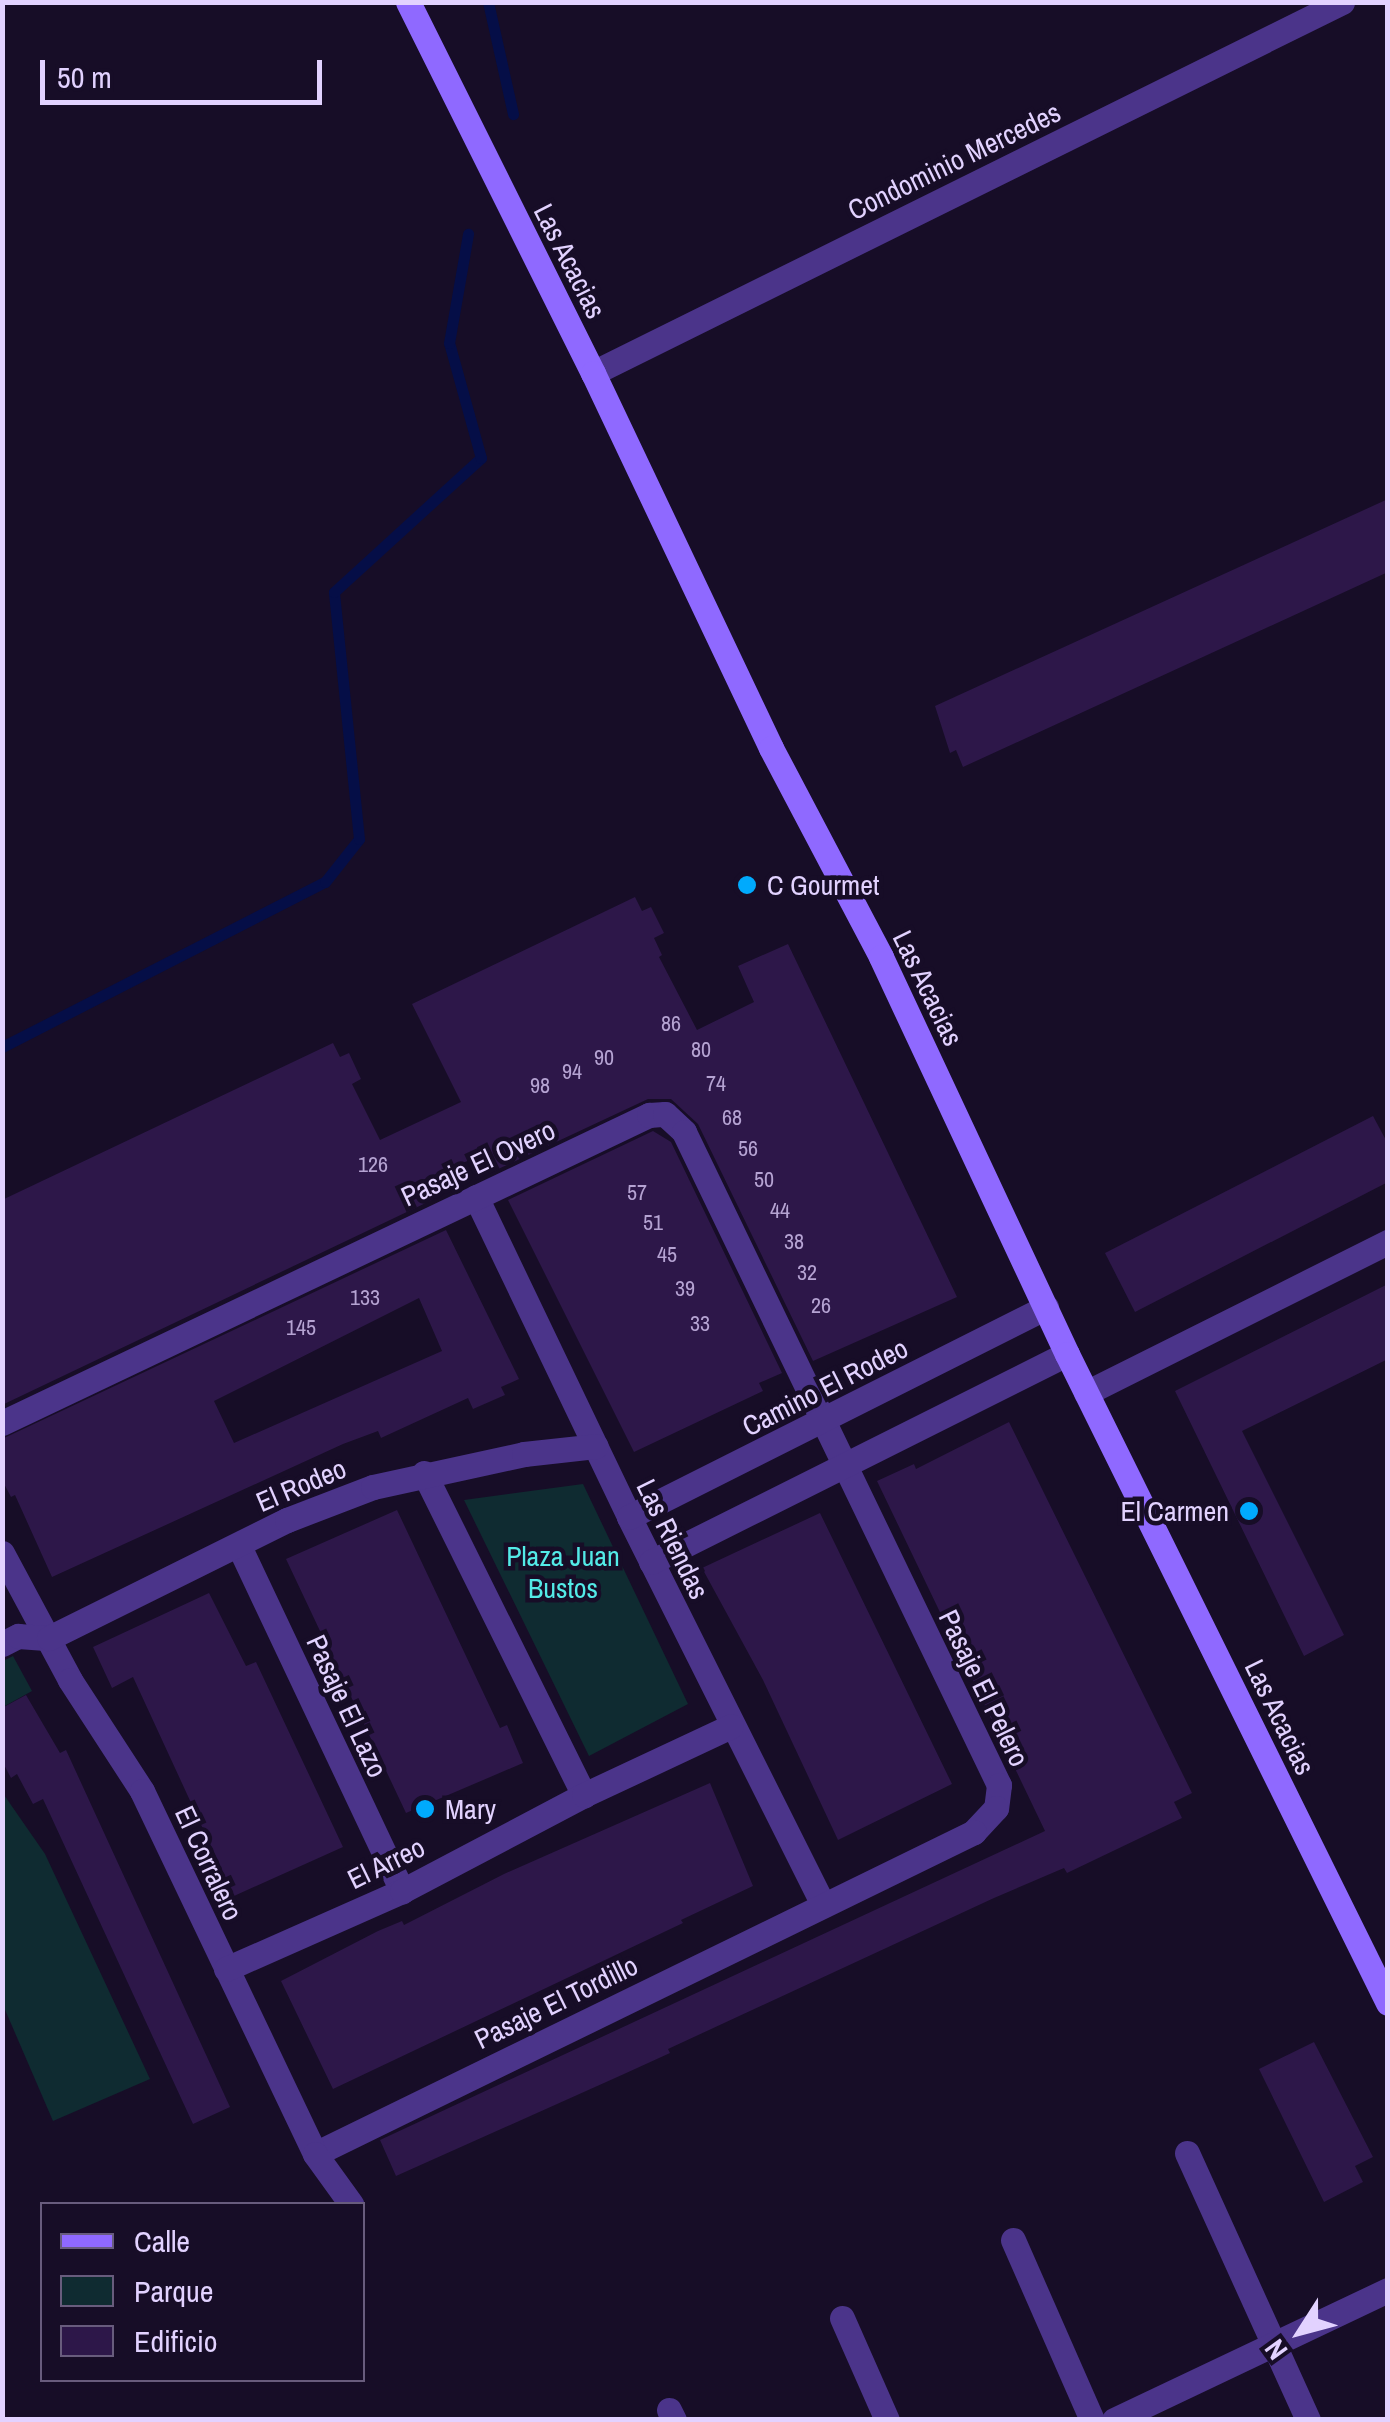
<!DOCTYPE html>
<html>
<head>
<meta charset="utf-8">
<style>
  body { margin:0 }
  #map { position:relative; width:1390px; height:2422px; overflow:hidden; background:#170d27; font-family:"Archivo Narrow",sans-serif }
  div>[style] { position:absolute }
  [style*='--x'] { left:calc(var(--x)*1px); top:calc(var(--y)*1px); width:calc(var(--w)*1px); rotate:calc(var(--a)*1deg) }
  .green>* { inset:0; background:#0f2b31 }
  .stream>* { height:11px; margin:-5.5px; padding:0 5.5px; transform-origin:5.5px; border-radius:5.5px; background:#050e47 }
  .building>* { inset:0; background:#2d1749 }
  .street>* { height:25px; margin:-12.5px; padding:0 12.5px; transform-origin:12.5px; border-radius:12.5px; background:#4b348a }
  .secondary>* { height:25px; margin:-12.5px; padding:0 12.5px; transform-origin:12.5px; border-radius:12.5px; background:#8f69ff }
  .dots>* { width:28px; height:28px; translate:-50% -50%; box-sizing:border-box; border:5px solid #170d27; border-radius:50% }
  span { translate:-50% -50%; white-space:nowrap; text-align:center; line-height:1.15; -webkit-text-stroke:9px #170d27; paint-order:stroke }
  .number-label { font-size:22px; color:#b5a3d2 }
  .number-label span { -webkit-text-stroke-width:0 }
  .street-label { font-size:28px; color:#e2d2ff }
  .poi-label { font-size:28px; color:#e2d2ff }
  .left { translate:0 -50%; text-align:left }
  .right { translate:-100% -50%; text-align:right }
  .park-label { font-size:28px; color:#53eae7 }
  .frame { position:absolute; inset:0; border:5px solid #e2d2ff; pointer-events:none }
  .legend { position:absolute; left:40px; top:2202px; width:325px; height:180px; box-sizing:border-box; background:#170d27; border:2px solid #685c7d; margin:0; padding:12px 18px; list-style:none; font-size:30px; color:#e2d2ff }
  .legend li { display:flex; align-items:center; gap:20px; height:50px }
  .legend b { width:50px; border:2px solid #685c7d }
  .north { position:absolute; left:1250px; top:2282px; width:100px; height:100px; -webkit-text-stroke:8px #170d27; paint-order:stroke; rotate:234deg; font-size:28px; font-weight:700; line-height:40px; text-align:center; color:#e2d2ff }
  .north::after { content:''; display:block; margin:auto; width:35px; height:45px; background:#e2d2ff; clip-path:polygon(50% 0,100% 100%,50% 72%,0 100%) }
  .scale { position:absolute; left:40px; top:60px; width:282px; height:45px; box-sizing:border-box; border:5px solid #e2d2ff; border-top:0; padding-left:12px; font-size:30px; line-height:35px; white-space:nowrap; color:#e2d2ff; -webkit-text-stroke:8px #170d27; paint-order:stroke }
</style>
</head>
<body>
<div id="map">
  <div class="green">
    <div style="clip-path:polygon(583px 1484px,688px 1704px,589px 1756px,464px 1500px)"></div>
    <div style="clip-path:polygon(13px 1656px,32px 1691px,3px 1707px,3px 1661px)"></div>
    <div style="clip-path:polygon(2px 1792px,45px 1854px,150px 2079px,53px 2121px,3px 2005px)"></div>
  </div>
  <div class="stream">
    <div style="--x:488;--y:2;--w:115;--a:77.4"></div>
    <div style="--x:2;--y:1047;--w:363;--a:-27.1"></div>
    <div style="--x:325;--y:882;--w:55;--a:-51.7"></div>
    <div style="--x:359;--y:839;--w:248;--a:-95.8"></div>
    <div style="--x:334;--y:592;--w:199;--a:-42.4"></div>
    <div style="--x:481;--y:458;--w:119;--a:-105.5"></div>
    <div style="--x:449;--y:343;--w:111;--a:-80.1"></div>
  </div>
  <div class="building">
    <div style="clip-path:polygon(1388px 499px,1388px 572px,963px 767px,956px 750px,950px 753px,935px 706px)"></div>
    <div style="clip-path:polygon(635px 897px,642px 911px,651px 907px,664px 933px,654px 938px,662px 955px,659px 957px,697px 1030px,754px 1002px,738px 966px,788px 944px,957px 1297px,813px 1361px,698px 1124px,671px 1099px,648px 1099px,494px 1171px,486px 1153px,423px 1180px,432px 1200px,2px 1405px,2px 1200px,333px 1043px,340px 1057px,349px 1053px,361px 1079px,352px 1084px,380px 1140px,461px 1102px,412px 1004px)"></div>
    <div style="clip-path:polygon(1373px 1116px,1388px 1144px,1388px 1182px,1135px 1312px,1105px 1253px)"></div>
    <div style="clip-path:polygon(653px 1131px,671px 1142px,782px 1373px,759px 1383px,763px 1391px,634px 1452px,508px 1200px)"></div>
    <div style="clip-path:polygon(evenodd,446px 1230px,519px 1379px,501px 1387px,505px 1395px,473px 1409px,468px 1398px,381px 1438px,378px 1431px,343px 1444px,52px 1577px,15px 1495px,11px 1497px,2px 1480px,2px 1439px,446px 1230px,419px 1298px,442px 1351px,234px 1443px,214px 1401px,419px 1298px)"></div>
    <div style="clip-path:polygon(1388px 1284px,1388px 1359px,1242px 1431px,1344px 1635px,1304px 1656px,1175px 1391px)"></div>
    <div style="clip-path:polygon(1009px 1422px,1192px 1793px,1174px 1802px,1182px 1818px,1067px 1873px,1064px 1868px,994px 1898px,668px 2049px,670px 2053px,624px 2074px,396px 2176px,380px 2140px,1045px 1831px,877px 1481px,914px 1464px,916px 1469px)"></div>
    <div style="clip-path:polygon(397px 1510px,500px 1728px,507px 1725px,523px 1763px,406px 1813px,286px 1559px)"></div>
    <div style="clip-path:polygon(820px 1513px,952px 1784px,838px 1840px,763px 1680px,702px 1568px)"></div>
    <div style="clip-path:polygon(209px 1593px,246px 1666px,256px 1662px,343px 1847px,234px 1896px,133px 1677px,112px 1688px,93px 1647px)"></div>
    <div style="clip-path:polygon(26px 1695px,60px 1753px,66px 1750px,230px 2107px,193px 2124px,43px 1799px,33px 1804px,17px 1774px,11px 1778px,2px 1761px,2px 1708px)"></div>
    <div style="clip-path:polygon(710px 1783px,753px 1886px,681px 1920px,683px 1923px,333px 2089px,281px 1981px,378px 1931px,402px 1921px,404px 1925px,504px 1874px)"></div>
    <div style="clip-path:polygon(1314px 2042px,1373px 2157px,1355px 2166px,1363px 2182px,1324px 2202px,1259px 2069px)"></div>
  </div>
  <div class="street">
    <div style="--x:593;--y:373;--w:836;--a:-26.35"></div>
    <div style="--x:476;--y:1197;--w:355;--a:64.4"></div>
    <div style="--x:629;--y:1517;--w:434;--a:63.4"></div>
    <div style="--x:1086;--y:1393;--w:338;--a:-26.6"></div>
    <div style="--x:2;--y:1423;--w:717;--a:-25.46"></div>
    <div style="--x:649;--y:1115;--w:16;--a:-4"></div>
    <div style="--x:665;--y:1114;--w:26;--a:43"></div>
    <div style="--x:684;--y:1132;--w:725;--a:64.25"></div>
    <div style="--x:999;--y:1785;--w:23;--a:97"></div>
    <div style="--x:996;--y:1808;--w:33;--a:133"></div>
    <div style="--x:974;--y:1832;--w:733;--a:153.96"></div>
    <div style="--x:424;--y:1473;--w:360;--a:63.6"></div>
    <div style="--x:629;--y:1517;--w:467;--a:-26.7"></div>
    <div style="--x:239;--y:1546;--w:382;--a:64.7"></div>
    <div style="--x:2;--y:1553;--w:144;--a:61.8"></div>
    <div style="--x:70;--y:1680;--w:132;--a:57"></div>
    <div style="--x:142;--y:1791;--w:402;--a:64.5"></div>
    <div style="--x:315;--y:2154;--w:62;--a:54.2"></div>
    <div style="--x:651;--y:1562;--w:465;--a:-26.6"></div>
    <div style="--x:2;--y:1644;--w:18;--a:-27"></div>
    <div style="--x:18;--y:1636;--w:31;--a:4"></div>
    <div style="--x:49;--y:1638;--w:266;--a:-26.4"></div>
    <div style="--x:287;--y:1520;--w:92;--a:-21"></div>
    <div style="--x:373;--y:1487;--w:155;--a:-12.3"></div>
    <div style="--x:524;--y:1454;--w:72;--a:-6.3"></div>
    <div style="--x:226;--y:1969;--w:193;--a:-23.9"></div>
    <div style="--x:402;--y:1891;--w:206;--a:-27.8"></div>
    <div style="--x:584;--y:1795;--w:162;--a:-25.1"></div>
    <div style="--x:1187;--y:2153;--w:293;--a:65.6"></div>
    <div style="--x:1013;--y:2240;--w:197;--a:66.3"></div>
    <div style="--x:842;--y:2318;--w:111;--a:66.2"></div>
    <div style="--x:669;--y:2410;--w:11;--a:63"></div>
    <div style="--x:1114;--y:2420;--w:303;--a:-25.4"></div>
  </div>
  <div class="secondary">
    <div style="--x:408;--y:2;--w:415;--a:63.5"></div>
    <div style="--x:593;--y:373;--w:415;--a:64.6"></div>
    <div style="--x:771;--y:748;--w:236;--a:62.2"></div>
    <div style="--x:881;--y:957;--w:438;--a:64.9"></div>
    <div style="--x:1067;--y:1354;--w:724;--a:63.68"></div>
  </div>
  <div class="dots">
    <div style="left:747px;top:885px;background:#00aafd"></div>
    <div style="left:1249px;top:1511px;background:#00aafd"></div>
    <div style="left:425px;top:1809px;background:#00aafd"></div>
  </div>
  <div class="number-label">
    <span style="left:671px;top:1024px">86</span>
    <span style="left:701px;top:1050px">80</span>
    <span style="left:604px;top:1058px">90</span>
    <span style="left:572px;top:1072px">94</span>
    <span style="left:716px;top:1084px">74</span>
    <span style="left:540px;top:1086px">98</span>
    <span style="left:732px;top:1118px">68</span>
    <span style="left:748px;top:1149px">56</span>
    <span style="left:373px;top:1165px">126</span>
    <span style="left:764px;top:1180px">50</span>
    <span style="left:637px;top:1193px">57</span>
    <span style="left:780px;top:1211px">44</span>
    <span style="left:653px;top:1223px">51</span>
    <span style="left:794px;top:1242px">38</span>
    <span style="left:667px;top:1255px">45</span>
    <span style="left:807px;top:1273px">32</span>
    <span style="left:685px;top:1289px">39</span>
    <span style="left:365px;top:1298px">133</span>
    <span style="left:821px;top:1306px">26</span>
    <span style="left:700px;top:1324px">33</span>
    <span style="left:301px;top:1328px">145</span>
  </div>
  <div class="street-label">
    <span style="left:954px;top:161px;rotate:-26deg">Condominio Mercedes</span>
    <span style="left:570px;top:261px;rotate:63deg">Las Acacias</span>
    <span style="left:928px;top:988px;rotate:64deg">Las Acacias</span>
    <span style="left:478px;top:1163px;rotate:-25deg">Pasaje El Overo</span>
    <span style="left:825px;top:1387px;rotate:-27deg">Camino El Rodeo</span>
    <span style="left:301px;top:1485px;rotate:-23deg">El Rodeo</span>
    <span style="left:673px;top:1539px;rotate:64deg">Las Riendas</span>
    <span style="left:984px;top:1688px;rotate:64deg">Pasaje El Pelero</span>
    <span style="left:347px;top:1706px;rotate:65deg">Pasaje El Lazo</span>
    <span style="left:1280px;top:1717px;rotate:64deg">Las Acacias</span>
    <span style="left:209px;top:1863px;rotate:65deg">El Corralero</span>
    <span style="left:386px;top:1863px;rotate:-26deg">El Arreo</span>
    <span style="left:556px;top:2002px;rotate:-26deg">Pasaje El Tordillo</span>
  </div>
  <div class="poi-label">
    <span class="left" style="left:767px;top:885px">C Gourmet</span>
    <span class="right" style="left:1229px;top:1511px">El Carmen</span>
    <span class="left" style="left:445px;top:1809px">Mary</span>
  </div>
  <div class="park-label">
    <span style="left:563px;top:1572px">Plaza Juan<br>Bustos</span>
  </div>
  <div class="frame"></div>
  <ul class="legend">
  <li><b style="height:12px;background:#8f69ff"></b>Calle</li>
  <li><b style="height:28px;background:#0f2b31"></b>Parque</li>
  <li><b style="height:28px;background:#2d1749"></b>Edificio</li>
  </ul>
  <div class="north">N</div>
  <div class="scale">50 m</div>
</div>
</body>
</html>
